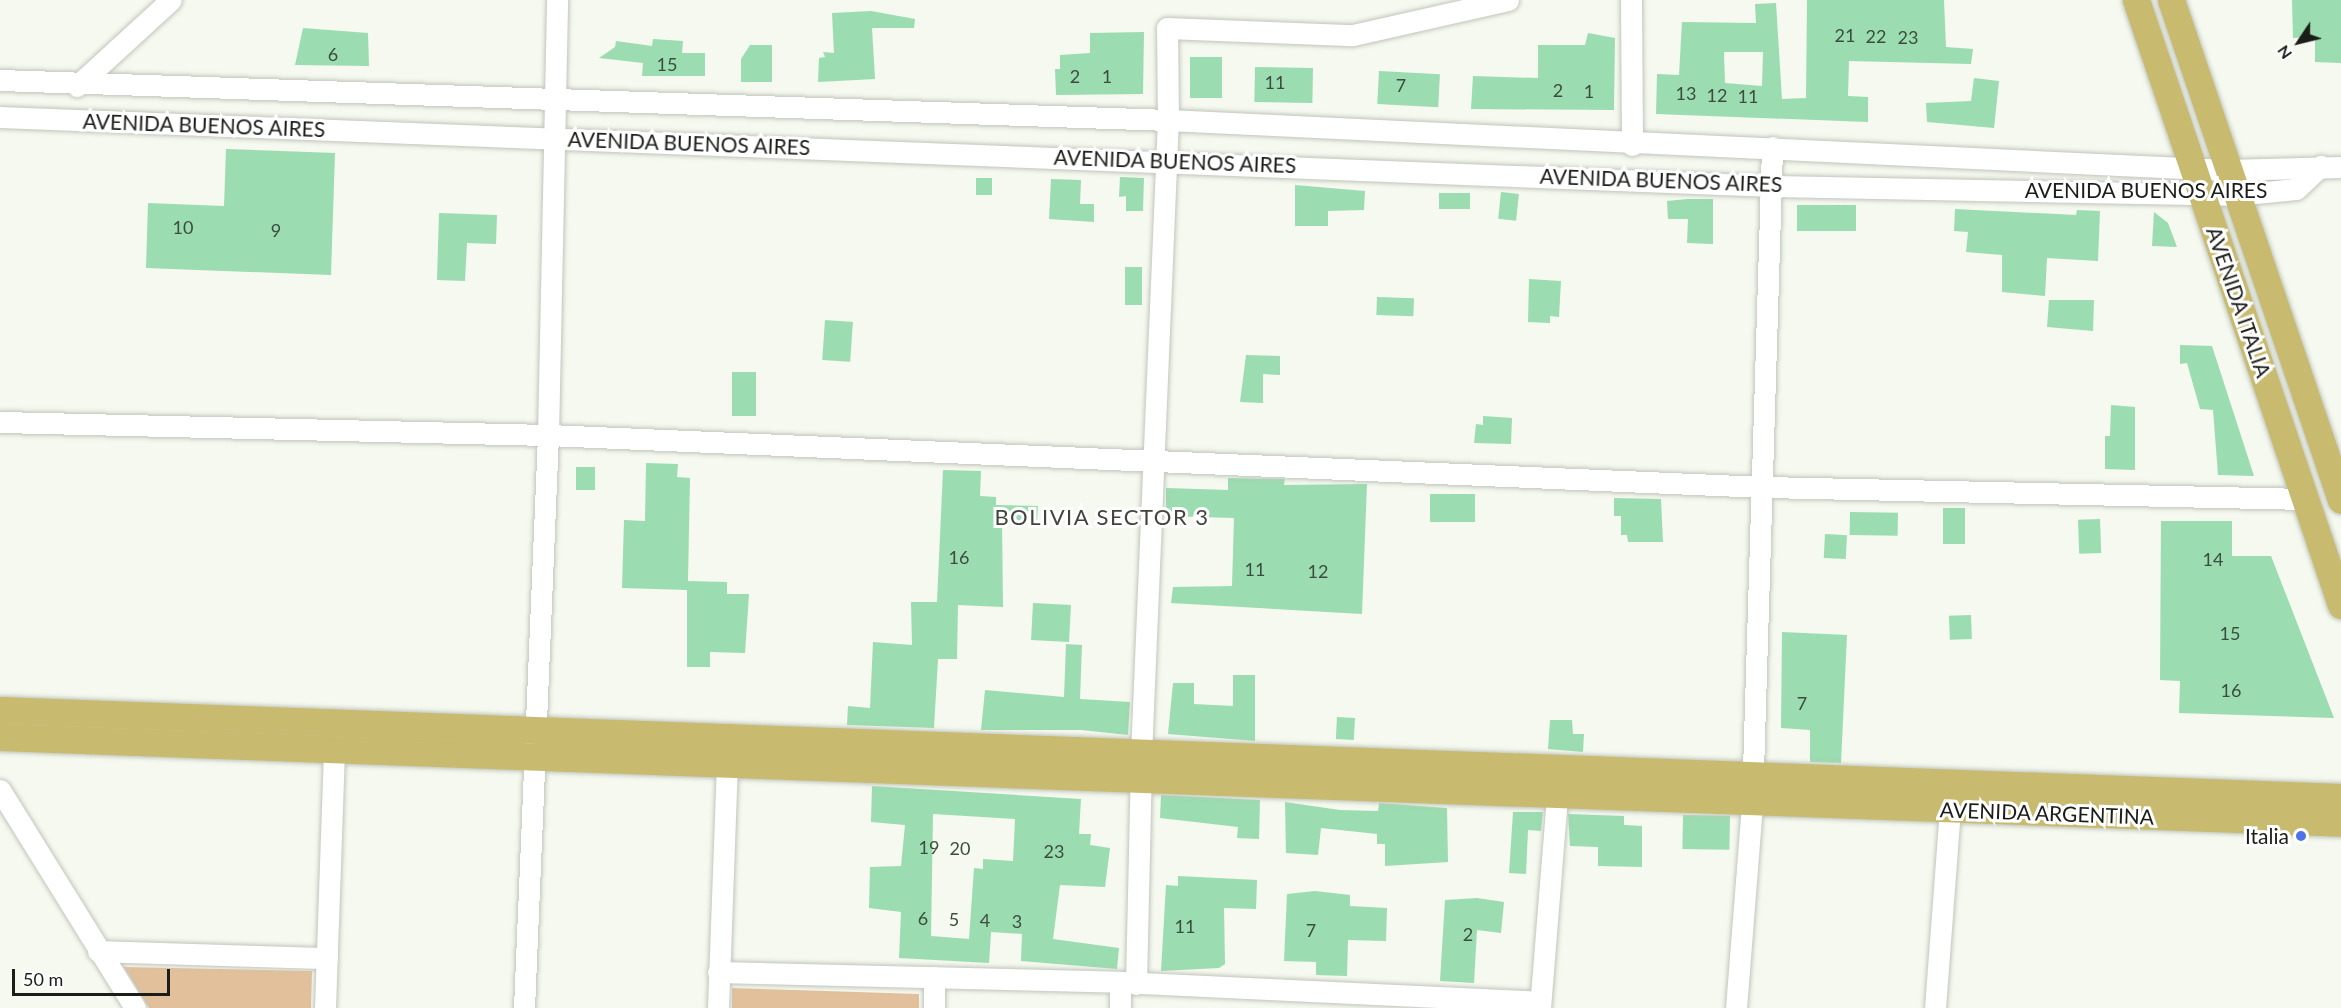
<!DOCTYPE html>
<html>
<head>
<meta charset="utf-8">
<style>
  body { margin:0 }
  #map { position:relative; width:2341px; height:1008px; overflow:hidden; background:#f5f9ef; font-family:Lato,sans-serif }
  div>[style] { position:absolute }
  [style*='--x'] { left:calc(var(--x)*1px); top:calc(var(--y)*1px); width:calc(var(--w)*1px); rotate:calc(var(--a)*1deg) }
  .green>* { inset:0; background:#e1c09b }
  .building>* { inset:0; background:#9bdcb0; transform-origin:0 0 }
  .roads { filter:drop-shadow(0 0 2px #c1c5bb) drop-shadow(0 0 2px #c1c5bb) }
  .minor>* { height:21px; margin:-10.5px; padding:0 10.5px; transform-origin:10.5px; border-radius:10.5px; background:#fff }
  .major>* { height:27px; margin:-13.5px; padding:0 13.5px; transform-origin:13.5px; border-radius:13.5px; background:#c8bb70 }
  .dots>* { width:16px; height:16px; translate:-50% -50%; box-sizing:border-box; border:3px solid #fff; border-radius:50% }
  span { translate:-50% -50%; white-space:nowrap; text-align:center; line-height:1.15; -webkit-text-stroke:6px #fff; paint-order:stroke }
  .number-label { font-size:18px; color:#3b4d3f }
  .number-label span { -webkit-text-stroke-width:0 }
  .street-label { font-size:21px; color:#1b1d19 }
  .poi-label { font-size:21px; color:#1b1d19 }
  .right { translate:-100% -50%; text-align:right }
  .neighbourhood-label { font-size:22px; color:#41453d; letter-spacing:1.5px }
  .north { position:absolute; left:2269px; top:12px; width:60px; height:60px; -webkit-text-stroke:4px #fff; paint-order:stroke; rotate:235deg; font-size:16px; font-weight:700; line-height:24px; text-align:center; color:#1b1d19 }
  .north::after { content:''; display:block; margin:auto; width:21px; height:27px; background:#1b1d19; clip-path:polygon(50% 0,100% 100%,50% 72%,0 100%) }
  .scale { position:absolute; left:12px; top:969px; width:158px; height:27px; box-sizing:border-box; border:3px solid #1b1d19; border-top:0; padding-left:8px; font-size:18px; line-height:21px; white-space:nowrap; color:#1b1d19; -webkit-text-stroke:4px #fff; paint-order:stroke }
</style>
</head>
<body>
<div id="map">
  <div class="green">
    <div style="clip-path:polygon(124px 967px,312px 971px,311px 1008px,149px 1008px)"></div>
    <div style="clip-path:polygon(732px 988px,919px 994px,919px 1008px,732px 1008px)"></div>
  </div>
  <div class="building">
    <div style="clip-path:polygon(evenodd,1807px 0,1944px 0,1946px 47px,1973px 49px,1971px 64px,1849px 61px,1848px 96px,1868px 97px,1868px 122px,1656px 114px,1657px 74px,1679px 75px,1682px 22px,1756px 23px,1755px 4px,1776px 3px,1782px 99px,1806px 98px,1807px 0,1724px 52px,1763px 52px,1762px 86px,1725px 83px,1724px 52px)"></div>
    <div style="clip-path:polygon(2292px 0,2341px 0,2341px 63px,2315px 62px,2315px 37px,2293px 38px)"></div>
    <div style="clip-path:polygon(871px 11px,915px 19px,914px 28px,872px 28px,875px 79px,818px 82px,819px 58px,825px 57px,823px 52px,834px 53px,832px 13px)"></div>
    <div style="clip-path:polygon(303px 28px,368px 33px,369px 66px,295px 65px)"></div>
    <div style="clip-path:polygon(1144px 32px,1143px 94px,1056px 95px,1055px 69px,1060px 69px,1060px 55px,1090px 53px,1090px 33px)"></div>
    <div style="clip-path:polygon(1588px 33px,1615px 38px,1614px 110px,1471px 109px,1473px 76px,1538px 78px,1538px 45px,1585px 45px)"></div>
    <div style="clip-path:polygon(653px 39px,683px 41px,682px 53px,705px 53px,705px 76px,642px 76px,643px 63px,599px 58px,615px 47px,616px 41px,652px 46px)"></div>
    <div style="clip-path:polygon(750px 45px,772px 45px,772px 82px,741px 82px,741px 59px)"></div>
    <div style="left:1190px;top:57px;width:32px;height:41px"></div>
    <div style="left:1255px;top:67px;width:58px;height:35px;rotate:1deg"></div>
    <div style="left:1379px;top:71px;width:61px;height:33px;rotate:3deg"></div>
    <div style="clip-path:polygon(1974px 78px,1999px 81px,1994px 128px,1927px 122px,1926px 103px,1971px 101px)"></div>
    <div style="clip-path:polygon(226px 149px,335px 153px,331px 275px,146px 268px,148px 203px,224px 206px)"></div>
    <div style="clip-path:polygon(1120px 177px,1144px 178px,1143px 211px,1126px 211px,1126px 196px,1119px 197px)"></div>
    <div style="left:976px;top:178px;width:16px;height:17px"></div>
    <div style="clip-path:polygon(1051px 179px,1081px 180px,1080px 204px,1094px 204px,1094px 222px,1049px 219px)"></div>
    <div style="clip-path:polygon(1295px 185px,1365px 191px,1364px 210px,1328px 211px,1328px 226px,1295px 226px)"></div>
    <div style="left:1501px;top:192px;width:18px;height:27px;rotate:6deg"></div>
    <div style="left:1470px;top:193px;width:16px;height:31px;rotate:90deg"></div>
    <div style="clip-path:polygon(1688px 199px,1713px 199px,1713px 244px,1687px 243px,1688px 219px,1668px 219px,1667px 201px)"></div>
    <div style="left:1856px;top:205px;width:26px;height:59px;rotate:90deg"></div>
    <div style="clip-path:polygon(1955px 209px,2076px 215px,2077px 210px,2100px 211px,2098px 261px,2047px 258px,2045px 296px,2002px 292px,2002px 255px,1966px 252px,1968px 232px,1954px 231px)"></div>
    <div style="clip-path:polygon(2154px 212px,2168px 223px,2177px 247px,2152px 246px)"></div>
    <div style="clip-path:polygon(439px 213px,497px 215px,496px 244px,467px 243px,465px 281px,437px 280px)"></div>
    <div style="left:1125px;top:267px;width:17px;height:38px"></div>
    <div style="clip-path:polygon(1529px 279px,1561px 281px,1559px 317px,1550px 316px,1550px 323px,1528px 322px)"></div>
    <div style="left:1377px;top:297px;width:37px;height:18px;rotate:2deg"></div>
    <div style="clip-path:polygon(2049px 300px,2094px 300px,2093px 331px,2047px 327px)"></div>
    <div style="left:825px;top:320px;width:28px;height:40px;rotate:4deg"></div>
    <div style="clip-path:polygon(2180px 345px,2212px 346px,2254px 476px,2218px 475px,2213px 410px,2200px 409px,2187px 363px,2180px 364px)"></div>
    <div style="clip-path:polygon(1246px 355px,1280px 356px,1280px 375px,1263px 374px,1263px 403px,1240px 402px)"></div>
    <div style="left:732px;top:372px;width:24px;height:44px"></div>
    <div style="clip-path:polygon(2111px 405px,2135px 407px,2135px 470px,2105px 469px,2105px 436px,2110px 436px)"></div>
    <div style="clip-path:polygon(1483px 416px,1512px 418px,1511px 444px,1474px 443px,1476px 424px,1483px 425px)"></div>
    <div style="clip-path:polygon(646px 463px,678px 464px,677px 477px,690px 478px,688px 581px,727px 582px,727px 594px,749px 594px,745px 653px,710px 652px,710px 667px,687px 667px,687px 590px,622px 588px,624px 520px,645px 521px)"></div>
    <div style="left:576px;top:467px;width:19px;height:23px"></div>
    <div style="clip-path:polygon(943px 470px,981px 471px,980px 496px,996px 497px,996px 505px,1038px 506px,1037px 522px,1002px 520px,1003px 607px,958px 605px,957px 659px,938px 659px,934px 728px,847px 725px,848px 706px,870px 708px,873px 642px,912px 645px,911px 602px,937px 602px)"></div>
    <div style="clip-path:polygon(1228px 478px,1285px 479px,1284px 485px,1367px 484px,1362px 614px,1171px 603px,1173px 587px,1232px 586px,1234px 518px,1166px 516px,1166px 488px,1228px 490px)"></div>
    <div style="left:1430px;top:494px;width:45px;height:28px"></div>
    <div style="clip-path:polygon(1614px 498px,1661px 499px,1663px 542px,1628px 542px,1627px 535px,1621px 535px,1621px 516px,1614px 516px)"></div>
    <div style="left:1965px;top:508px;width:36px;height:22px;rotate:90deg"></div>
    <div style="left:1850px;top:512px;width:48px;height:23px;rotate:1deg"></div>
    <div style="left:2100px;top:519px;width:34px;height:22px;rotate:88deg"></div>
    <div style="clip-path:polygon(2161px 521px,2232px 521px,2232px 556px,2271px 556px,2334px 718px,2179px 713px,2180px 681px,2160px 680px)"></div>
    <div style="left:1825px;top:534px;width:22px;height:24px;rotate:3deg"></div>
    <div style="left:1033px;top:603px;width:38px;height:37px;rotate:3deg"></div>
    <div style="left:1971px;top:615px;width:24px;height:22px;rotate:88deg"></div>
    <div style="clip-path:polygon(1782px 632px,1847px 635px,1841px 763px,1810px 762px,1810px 730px,1781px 728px)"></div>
    <div style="clip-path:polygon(1066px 644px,1082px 645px,1080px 699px,1130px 702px,1128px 735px,1081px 730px,981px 730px,985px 690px,1064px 697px)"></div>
    <div style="clip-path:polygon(1233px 675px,1255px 675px,1255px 741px,1168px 734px,1173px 683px,1194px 683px,1194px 704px,1233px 706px)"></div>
    <div style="left:1337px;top:717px;width:18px;height:22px;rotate:3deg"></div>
    <div style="clip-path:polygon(1550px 720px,1572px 720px,1573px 734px,1584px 734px,1583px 752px,1548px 749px)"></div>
    <div style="clip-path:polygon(evenodd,872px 786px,1081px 799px,1079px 834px,1091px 834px,1090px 845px,1110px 848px,1105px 887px,1060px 885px,1053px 939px,1119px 948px,1117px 969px,1021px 961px,1022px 934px,991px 932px,989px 963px,899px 958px,901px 912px,869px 908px,870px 867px,901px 866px,905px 825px,871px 822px,872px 786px,933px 814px,1015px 819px,1013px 861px,983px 859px,983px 869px,974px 868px,969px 939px,931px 936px,933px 814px)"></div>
    <div style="clip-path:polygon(1161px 795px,1260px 800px,1259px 839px,1237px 838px,1238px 827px,1160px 818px)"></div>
    <div style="clip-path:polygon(1285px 802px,1340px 810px,1378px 811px,1379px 803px,1447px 808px,1448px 862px,1385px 866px,1385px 844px,1377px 844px,1377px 834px,1321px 828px,1318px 855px,1286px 853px)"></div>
    <div style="clip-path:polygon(1513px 812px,1543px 812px,1541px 831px,1528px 830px,1526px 874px,1509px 873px)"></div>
    <div style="clip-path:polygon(1568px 814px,1624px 816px,1624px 825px,1642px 826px,1642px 867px,1598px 866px,1598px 847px,1570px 846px)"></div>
    <div style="left:1683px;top:815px;width:47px;height:34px;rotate:1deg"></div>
    <div style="clip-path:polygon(1178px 876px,1257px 880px,1256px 909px,1224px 908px,1225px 964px,1219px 968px,1161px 971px,1166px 885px,1178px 886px)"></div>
    <div style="clip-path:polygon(1315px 891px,1350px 895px,1350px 906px,1387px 908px,1386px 941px,1348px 940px,1347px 976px,1316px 975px,1316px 962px,1284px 961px,1287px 894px)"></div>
    <div style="clip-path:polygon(1477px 898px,1504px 902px,1501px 933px,1477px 930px,1474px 983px,1440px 981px,1445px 900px)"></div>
  </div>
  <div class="roads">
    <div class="minor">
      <div style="--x:1631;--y:0;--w:145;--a:89.6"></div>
      <div style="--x:0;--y:80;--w:1169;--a:1.96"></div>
      <div style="--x:1168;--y:120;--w:1059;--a:2.71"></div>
      <div style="--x:2226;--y:170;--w:115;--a:-1.5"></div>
      <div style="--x:77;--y:86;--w:127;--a:-42.5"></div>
      <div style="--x:0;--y:117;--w:1774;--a:2.23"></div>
      <div style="--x:1773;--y:186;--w:462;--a:1.1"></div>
      <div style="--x:2235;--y:195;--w:61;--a:-5.6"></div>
      <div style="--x:2296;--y:189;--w:34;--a:-43"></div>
      <div style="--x:0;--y:422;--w:548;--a:1.36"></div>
      <div style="--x:548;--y:435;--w:1218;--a:2.45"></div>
      <div style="--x:1765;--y:487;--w:543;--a:1.27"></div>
      <div style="--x:0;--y:790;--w:256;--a:58.2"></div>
      <div style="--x:98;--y:951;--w:229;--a:1.8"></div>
      <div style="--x:718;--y:972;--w:402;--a:1.4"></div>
      <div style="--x:1120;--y:982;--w:420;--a:2.7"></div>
      <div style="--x:934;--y:977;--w:31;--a:90"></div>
      <div style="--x:1120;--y:982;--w:26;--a:90"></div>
      <div style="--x:1136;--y:984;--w:229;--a:-88.7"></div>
      <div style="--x:1141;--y:755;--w:636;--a:-87.57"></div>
      <div style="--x:1168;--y:120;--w:92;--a:-90.6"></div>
      <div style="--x:1167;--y:28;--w:186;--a:2.2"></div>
      <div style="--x:1353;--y:35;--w:159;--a:-12.7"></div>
      <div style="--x:325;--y:1008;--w:260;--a:-88"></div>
      <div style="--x:524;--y:1008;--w:574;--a:-87.6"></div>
      <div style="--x:548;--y:435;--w:435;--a:-88.8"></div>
      <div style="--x:718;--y:1008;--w:244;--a:-87.9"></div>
      <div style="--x:1540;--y:1008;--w:213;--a:-85.4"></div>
      <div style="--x:1736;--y:1008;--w:206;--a:-85.5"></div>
      <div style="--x:1752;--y:803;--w:656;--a:-88.25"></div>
      <div style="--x:1935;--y:1008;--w:199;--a:-85.7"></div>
    </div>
    <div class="major">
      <div style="--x:2136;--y:0;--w:639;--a:71.28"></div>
      <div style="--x:2171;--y:0;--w:528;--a:71.22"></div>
      <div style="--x:0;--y:710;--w:2343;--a:2.13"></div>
      <div style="--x:0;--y:737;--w:2343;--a:2.1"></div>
    </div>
  </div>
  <div class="dots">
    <div style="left:2301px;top:836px;background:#4d73e6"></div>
  </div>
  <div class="number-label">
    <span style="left:1845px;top:35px">21</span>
    <span style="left:1876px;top:36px">22</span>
    <span style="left:1908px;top:37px">23</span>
    <span style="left:333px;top:54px">6</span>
    <span style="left:667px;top:64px">15</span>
    <span style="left:1075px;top:76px">2</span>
    <span style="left:1107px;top:76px">1</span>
    <span style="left:1275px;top:82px">11</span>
    <span style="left:1401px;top:85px">7</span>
    <span style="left:1558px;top:90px">2</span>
    <span style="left:1589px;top:91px">1</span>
    <span style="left:1686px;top:93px">13</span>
    <span style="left:1717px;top:95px">12</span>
    <span style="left:1748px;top:96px">11</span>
    <span style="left:183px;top:227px">10</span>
    <span style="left:276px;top:230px">9</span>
    <span style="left:959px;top:557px">16</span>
    <span style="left:2213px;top:559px">14</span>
    <span style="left:1255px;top:569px">11</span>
    <span style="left:1318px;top:571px">12</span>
    <span style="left:2230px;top:633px">15</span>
    <span style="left:2231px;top:690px">16</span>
    <span style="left:1802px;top:703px">7</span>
    <span style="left:929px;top:847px">19</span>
    <span style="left:960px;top:848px">20</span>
    <span style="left:1054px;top:851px">23</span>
    <span style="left:923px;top:918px">6</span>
    <span style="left:954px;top:919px">5</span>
    <span style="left:985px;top:920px">4</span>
    <span style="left:1017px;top:921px">3</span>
    <span style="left:1185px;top:926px">11</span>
    <span style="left:1311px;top:930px">7</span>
    <span style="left:1468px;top:934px">2</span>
  </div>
  <div class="street-label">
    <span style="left:204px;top:125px;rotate:2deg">AVENIDA BUENOS AIRES</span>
    <span style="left:689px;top:143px;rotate:2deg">AVENIDA BUENOS AIRES</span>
    <span style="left:1175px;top:161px;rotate:2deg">AVENIDA BUENOS AIRES</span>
    <span style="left:1661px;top:180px;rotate:2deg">AVENIDA BUENOS AIRES</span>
    <span style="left:2146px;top:190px">AVENIDA BUENOS AIRES</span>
    <span style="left:2239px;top:302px;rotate:71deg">AVENIDA ITALIA</span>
    <span style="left:2047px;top:813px;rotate:2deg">AVENIDA ARGENTINA</span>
  </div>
  <div class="poi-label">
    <span class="right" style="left:2289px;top:836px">Italia</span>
  </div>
  <div class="neighbourhood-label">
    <span style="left:1102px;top:517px">BOLIVIA SECTOR 3</span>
  </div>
  <div class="north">N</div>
  <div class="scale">50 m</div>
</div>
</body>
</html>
